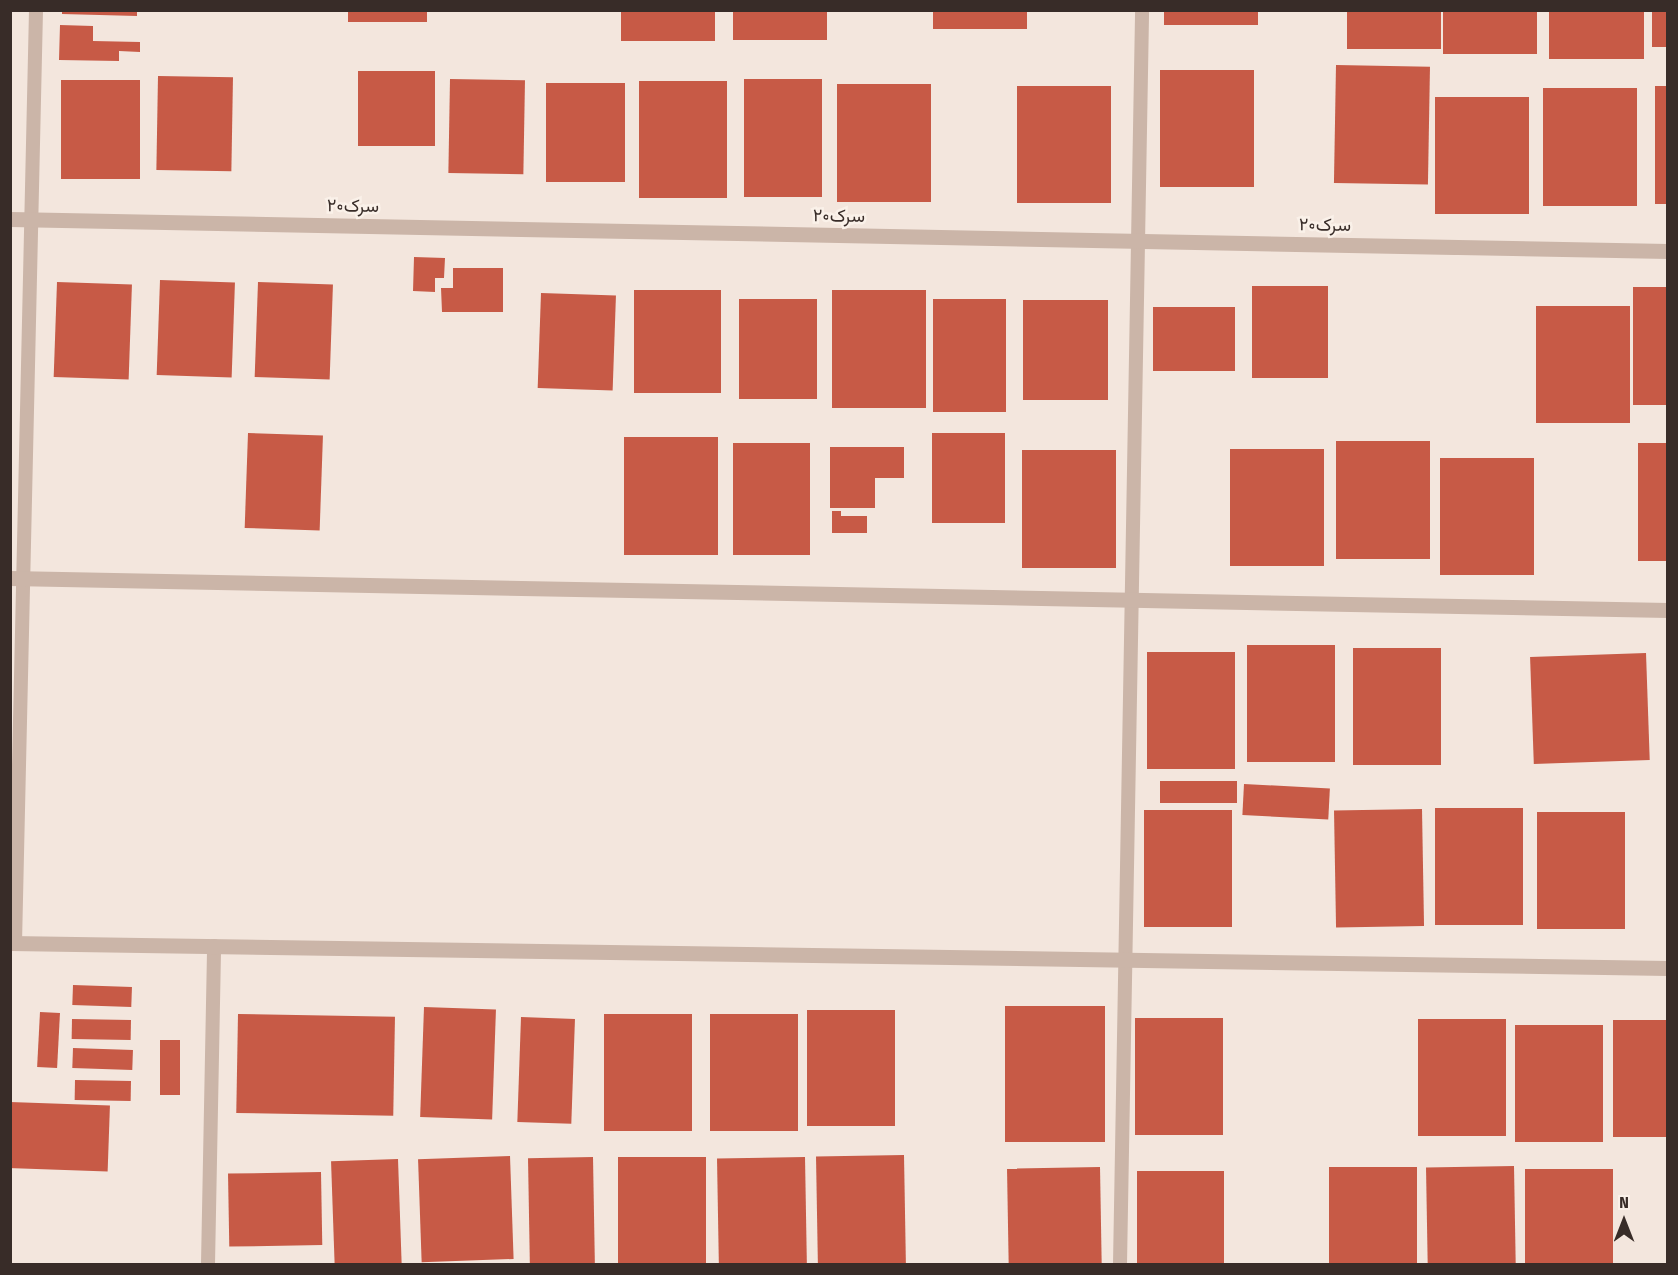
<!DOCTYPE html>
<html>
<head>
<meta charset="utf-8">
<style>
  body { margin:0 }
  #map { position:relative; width:1678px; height:1275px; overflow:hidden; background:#f3e6dd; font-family:"Fira Sans Condensed",Vazirmatn,sans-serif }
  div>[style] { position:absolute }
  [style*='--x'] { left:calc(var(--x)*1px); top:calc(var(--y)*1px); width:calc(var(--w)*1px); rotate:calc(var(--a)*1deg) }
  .building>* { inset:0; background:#c75a46; transform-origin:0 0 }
  .service>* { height:14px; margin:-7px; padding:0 7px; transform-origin:7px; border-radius:7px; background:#cbb5a8 }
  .minor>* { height:15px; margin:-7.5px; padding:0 7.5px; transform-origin:7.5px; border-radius:7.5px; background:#cbb5a8 }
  span { translate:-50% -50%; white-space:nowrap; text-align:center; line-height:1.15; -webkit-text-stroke:5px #faf1e9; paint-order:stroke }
  .street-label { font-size:18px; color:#382c28 }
  .frame { position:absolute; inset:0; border:12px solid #382c28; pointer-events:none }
  .north { position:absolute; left:1594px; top:1191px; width:60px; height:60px; -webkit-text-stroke:4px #faf1e9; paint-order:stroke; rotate:0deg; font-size:16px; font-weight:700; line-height:24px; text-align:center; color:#382c28 }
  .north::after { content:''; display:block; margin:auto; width:21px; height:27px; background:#382c28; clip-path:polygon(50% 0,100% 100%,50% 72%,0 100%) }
</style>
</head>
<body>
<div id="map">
  <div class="building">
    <div style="clip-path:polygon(62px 10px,137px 10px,137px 16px,62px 14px)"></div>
    <div style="left:348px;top:10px;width:79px;height:12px"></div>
    <div style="left:621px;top:10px;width:94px;height:31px"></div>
    <div style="left:733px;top:10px;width:94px;height:30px"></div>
    <div style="left:933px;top:10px;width:94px;height:19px"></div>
    <div style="left:1164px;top:10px;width:94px;height:15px"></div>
    <div style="left:1347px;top:10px;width:94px;height:39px"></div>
    <div style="left:1443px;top:10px;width:94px;height:44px"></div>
    <div style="left:1549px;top:10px;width:95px;height:49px"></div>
    <div style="left:1652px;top:10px;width:16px;height:37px"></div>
    <div style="clip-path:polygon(60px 25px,93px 26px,93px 41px,140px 42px,140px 52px,119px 51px,119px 61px,59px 60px)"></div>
    <div style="left:1336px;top:65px;width:94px;height:118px;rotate:1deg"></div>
    <div style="left:1160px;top:70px;width:94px;height:117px"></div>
    <div style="left:358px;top:71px;width:77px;height:75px"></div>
    <div style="left:158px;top:76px;width:75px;height:94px;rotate:1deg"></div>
    <div style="left:450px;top:79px;width:75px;height:94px;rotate:1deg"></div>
    <div style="left:744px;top:79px;width:78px;height:118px"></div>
    <div style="left:61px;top:80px;width:79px;height:99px"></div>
    <div style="left:639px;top:81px;width:88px;height:117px"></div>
    <div style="left:546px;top:83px;width:79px;height:99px"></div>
    <div style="left:837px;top:84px;width:94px;height:118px"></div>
    <div style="left:1017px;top:86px;width:94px;height:117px"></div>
    <div style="left:1655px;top:86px;width:13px;height:118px"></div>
    <div style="left:1543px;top:88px;width:94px;height:118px"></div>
    <div style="left:1435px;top:97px;width:94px;height:117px"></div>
    <div style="clip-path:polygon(414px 257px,445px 258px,444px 278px,435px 278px,435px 292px,413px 291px)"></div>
    <div style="clip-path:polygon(453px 268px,503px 268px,503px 312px,442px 312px,441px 288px,453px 288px)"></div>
    <div style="left:160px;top:280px;width:75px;height:95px;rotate:2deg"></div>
    <div style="left:57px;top:282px;width:75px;height:95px;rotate:2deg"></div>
    <div style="left:258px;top:282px;width:75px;height:95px;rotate:2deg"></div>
    <div style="left:1252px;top:286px;width:76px;height:92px"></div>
    <div style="left:1633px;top:287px;width:35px;height:118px"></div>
    <div style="left:634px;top:290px;width:87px;height:103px"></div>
    <div style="left:832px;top:290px;width:94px;height:118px"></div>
    <div style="left:541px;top:293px;width:75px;height:95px;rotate:2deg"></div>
    <div style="left:739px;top:299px;width:78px;height:100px"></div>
    <div style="left:933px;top:299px;width:73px;height:113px"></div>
    <div style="left:1023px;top:300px;width:85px;height:100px"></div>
    <div style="left:1536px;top:306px;width:94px;height:117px"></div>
    <div style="left:1153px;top:307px;width:82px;height:64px"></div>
    <div style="left:248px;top:433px;width:75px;height:95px;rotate:2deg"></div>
    <div style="left:932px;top:433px;width:73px;height:90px"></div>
    <div style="left:624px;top:437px;width:94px;height:118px"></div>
    <div style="left:1336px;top:441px;width:94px;height:118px"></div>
    <div style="left:733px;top:443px;width:77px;height:112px"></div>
    <div style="left:1638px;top:443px;width:30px;height:118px"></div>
    <div style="clip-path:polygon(830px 447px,904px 447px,904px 478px,875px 478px,875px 508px,830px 508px)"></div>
    <div style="left:1230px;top:449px;width:94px;height:117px"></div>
    <div style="left:1022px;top:450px;width:94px;height:118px"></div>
    <div style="left:1440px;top:458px;width:94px;height:117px"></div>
    <div style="clip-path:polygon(832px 511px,841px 511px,841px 516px,867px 516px,867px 533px,832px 533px)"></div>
    <div style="left:1335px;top:645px;width:117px;height:88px;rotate:90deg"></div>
    <div style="left:1441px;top:648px;width:117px;height:88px;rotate:90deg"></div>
    <div style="left:1235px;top:652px;width:117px;height:88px;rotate:90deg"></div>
    <div style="left:1646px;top:653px;width:107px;height:116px;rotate:88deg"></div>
    <div style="left:1237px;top:781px;width:22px;height:77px;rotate:90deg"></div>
    <div style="left:1244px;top:784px;width:86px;height:31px;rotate:3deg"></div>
    <div style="left:1523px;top:808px;width:117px;height:88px;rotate:90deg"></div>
    <div style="left:1422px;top:809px;width:117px;height:88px;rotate:89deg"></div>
    <div style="left:1232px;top:810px;width:117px;height:88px;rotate:90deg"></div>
    <div style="left:1625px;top:812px;width:117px;height:88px;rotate:90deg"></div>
    <div style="left:73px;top:985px;width:59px;height:20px;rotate:2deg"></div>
    <div style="left:1005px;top:1006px;width:100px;height:136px"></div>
    <div style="left:424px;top:1007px;width:72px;height:110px;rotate:2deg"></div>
    <div style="left:895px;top:1010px;width:116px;height:88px;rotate:90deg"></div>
    <div style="left:40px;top:1012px;width:20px;height:55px;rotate:3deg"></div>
    <div style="left:238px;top:1014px;width:157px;height:99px;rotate:1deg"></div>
    <div style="left:692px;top:1014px;width:117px;height:88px;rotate:90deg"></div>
    <div style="left:798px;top:1014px;width:117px;height:88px;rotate:90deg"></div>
    <div style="left:521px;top:1017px;width:54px;height:105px;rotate:2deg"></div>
    <div style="left:1135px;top:1018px;width:88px;height:117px"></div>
    <div style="left:72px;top:1019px;width:59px;height:20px;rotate:1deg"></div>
    <div style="left:1506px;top:1019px;width:117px;height:88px;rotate:90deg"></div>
    <div style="left:1613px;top:1020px;width:55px;height:117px"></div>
    <div style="left:1603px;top:1025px;width:117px;height:88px;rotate:90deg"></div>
    <div style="left:160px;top:1040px;width:20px;height:55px"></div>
    <div style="left:73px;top:1048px;width:60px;height:20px;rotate:2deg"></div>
    <div style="left:75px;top:1080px;width:56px;height:20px;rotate:1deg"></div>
    <div style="left:10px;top:1102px;width:100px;height:66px;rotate:2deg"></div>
    <div style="left:904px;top:1155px;width:109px;height:88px;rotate:89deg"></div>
    <div style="left:510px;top:1156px;width:103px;height:92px;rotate:88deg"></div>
    <div style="left:593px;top:1157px;width:107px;height:65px;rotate:89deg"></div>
    <div style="left:618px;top:1157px;width:88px;height:107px"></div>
    <div style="left:805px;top:1157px;width:107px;height:88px;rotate:89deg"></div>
    <div style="left:398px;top:1159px;width:105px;height:67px;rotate:88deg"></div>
    <div style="left:1514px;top:1166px;width:98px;height:88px;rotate:89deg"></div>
    <div style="left:1100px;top:1167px;width:97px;height:93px;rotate:89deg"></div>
    <div style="left:1417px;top:1167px;width:97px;height:88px;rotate:90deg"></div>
    <div style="left:1525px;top:1169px;width:88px;height:95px"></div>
    <div style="left:1137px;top:1171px;width:87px;height:93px"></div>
    <div style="left:321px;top:1172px;width:73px;height:93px;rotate:89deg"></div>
  </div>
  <div class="service">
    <div style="--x:15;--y:943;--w:933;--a:-88.71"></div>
    <div style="--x:208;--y:1264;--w:318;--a:-88.9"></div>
    <div style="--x:1120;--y:1264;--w:1254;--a:-88.99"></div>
  </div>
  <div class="minor">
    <div style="--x:10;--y:219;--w:1658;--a:1.11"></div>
    <div style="--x:10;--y:578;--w:1658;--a:1.11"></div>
    <div style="--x:10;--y:943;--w:1658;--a:0.86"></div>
  </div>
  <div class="street-label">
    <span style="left:353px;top:206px;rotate:1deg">سرک۲۰</span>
    <span style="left:839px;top:216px;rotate:1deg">سرک۲۰</span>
    <span style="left:1325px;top:225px;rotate:1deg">سرک۲۰</span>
  </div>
  <div class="frame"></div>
  <div class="north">N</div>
</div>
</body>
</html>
